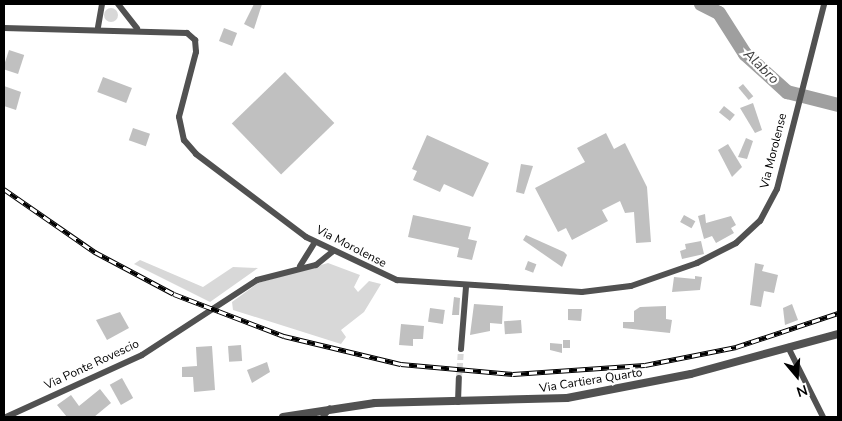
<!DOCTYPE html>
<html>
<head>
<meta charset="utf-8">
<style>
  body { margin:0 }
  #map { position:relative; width:842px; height:421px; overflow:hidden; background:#fff; font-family:"Nunito Sans",sans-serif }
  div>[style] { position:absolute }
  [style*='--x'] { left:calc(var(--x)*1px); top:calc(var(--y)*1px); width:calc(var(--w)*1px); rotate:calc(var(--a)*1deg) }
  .green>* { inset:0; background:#d8d8d8 }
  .round { border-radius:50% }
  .river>* { height:14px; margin:-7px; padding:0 7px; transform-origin:7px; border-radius:7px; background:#9f9f9f }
  .building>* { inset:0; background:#c0c0c0; transform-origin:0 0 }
  .minor-tunnel>* { height:6px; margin-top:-3px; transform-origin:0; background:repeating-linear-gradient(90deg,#d9d9d9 0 6px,transparent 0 9px) }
  .minor>* { height:6px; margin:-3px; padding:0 3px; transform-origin:3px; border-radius:3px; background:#515151 }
  .tertiary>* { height:8px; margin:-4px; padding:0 4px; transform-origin:4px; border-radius:4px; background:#515151 }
  .rail>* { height:4.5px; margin-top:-2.25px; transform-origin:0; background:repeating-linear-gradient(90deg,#fff 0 8px,#000 0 16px); box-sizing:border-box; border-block:1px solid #000 }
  span { translate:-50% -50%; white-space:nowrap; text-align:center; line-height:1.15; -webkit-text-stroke:4.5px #fff; paint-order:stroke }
  .street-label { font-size:12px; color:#000 }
  .water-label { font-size:14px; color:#404040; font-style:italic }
  .frame { position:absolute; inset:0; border:5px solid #000; pointer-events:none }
  .north { position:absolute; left:772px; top:351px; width:50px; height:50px; -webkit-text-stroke:4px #fff; paint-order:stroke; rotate:162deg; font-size:14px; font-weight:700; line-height:20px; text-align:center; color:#000 }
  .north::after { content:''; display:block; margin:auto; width:18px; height:22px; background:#000; clip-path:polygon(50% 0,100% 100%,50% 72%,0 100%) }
</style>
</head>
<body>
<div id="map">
  <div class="green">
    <div class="round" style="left:104px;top:8px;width:14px;height:14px"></div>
    <div style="clip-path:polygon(140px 260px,203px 287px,233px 267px,258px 268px,210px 302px,134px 264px)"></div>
    <div style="clip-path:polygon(328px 263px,360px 275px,354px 287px,358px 292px,369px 281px,381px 284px,364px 312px,341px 330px,346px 337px,341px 344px,233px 310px,232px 302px,258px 283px)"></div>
  </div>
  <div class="river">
    <div style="--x:701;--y:4;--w:20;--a:27"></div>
    <div style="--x:719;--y:13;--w:49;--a:57.6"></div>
    <div style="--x:745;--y:54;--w:57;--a:42.1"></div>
    <div style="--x:787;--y:92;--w:53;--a:14.3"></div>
  </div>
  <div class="building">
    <div style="clip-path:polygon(254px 4px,262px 4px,254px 29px,244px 24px)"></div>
    <div style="left:224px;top:28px;width:14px;height:14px;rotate:21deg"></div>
    <div style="left:9px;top:50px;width:16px;height:20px;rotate:18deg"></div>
    <div style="left:285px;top:72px;width:71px;height:74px;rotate:46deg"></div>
    <div style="left:103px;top:77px;width:31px;height:16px;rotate:21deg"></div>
    <div style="left:743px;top:84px;width:16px;height:6px;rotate:50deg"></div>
    <div style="clip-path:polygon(4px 86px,21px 92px,16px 110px,4px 106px)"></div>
    <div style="clip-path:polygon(753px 103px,762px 130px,755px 133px,740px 108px)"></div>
    <div style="left:724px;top:106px;width:14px;height:8px;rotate:39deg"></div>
    <div style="left:133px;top:128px;width:18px;height:13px;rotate:19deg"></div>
    <div style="clip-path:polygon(606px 133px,614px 149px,625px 143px,647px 187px,651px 242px,636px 243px,634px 212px,625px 213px,620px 201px,602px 210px,608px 221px,572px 240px,566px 228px,558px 232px,535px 188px,585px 162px,577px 148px)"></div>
    <div style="clip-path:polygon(427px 135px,489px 163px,473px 197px,444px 184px,440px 192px,413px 180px,417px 171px,412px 169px)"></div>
    <div style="clip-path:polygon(746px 138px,753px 141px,747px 159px,738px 157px)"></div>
    <div style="clip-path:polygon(728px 144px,742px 167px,732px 177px,718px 150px)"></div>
    <div style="clip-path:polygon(521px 164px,533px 166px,524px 194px,516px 192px)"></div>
    <div style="clip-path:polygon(705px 214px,706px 223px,731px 216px,736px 225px,731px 228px,734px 233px,716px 243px,712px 236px,704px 239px,698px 216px)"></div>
    <div style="clip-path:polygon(413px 215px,471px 227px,468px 239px,477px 241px,472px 260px,457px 257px,459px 248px,408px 237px)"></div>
    <div style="left:684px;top:215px;width:13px;height:8px;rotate:29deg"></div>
    <div style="clip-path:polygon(526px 235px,564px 252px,567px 255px,562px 267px,523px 240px)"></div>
    <div style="clip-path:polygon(701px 241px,704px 254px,682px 259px,680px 251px,686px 249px,685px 244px)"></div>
    <div style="left:528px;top:261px;width:9px;height:9px;rotate:21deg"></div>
    <div style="clip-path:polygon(755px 263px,764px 265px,762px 271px,778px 275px,774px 293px,764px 291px,761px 307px,750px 305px)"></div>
    <div style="clip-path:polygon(695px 276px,702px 277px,700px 290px,672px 292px,674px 277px,695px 279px)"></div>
    <div style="clip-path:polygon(454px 297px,460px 298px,459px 315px,452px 315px)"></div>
    <div style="clip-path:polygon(474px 304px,503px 306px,502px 324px,490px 323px,490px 331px,470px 335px)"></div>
    <div style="clip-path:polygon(792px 304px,798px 320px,785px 325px,783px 308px)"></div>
    <div style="clip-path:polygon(666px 306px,666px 319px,672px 320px,670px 333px,623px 328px,623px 322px,634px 322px,634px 311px,640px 307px)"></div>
    <div style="left:430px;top:308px;width:15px;height:14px;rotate:8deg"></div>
    <div style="clip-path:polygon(568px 309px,582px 309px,581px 321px,568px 320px)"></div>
    <div style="clip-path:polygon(120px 312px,129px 328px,107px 340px,96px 320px)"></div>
    <div style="left:521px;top:320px;width:13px;height:17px;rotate:86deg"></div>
    <div style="clip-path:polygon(401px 324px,424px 326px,423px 339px,413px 339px,413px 346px,399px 345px)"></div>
    <div style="left:563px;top:340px;width:7px;height:8px"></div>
    <div style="clip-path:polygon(550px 343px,562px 344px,562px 353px,550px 350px)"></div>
    <div style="left:241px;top:345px;width:16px;height:13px;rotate:86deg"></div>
    <div style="clip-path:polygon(212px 346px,215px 390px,194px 392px,193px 377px,182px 377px,182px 367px,197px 366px,196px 347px)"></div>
    <div style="clip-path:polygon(267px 362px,270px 372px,252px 383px,247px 370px)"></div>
    <div style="left:122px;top:378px;width:23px;height:14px;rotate:61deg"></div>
    <div style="clip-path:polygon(100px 389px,111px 403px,94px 417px,67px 417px,57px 405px,71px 395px,79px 406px)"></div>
  </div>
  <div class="minor-tunnel">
    <div style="--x:459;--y:378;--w:29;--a:-86"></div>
  </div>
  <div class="minor">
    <div style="--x:118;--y:4;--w:31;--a:52"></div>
    <div style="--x:98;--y:27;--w:23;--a:-80"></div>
    <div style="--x:4;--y:28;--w:183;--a:1.6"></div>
    <div style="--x:187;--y:33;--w:11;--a:41"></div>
    <div style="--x:195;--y:40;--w:12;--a:85"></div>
    <div style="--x:196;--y:52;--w:67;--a:104.7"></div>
    <div style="--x:179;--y:117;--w:24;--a:78"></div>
    <div style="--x:184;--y:140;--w:18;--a:49"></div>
    <div style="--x:196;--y:154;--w:138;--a:37"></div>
    <div style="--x:306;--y:237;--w:101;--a:25.3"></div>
    <div style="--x:397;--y:280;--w:185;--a:3.7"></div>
    <div style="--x:582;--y:292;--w:49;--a:-7"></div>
    <div style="--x:631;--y:286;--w:70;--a:-19.2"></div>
    <div style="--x:697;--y:263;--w:44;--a:-27.1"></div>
    <div style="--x:736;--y:243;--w:33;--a:-43"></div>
    <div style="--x:760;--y:221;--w:36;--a:-62"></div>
    <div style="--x:777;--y:189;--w:191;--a:-75.7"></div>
    <div style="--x:300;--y:266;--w:28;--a:-58"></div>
    <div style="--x:788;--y:347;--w:78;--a:63.4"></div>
    <div style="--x:461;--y:349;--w:62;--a:-85.4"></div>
    <div style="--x:458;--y:402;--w:24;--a:-88"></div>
    <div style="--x:6;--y:417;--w:149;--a:-24.5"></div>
    <div style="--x:142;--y:355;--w:137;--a:-33.1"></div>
    <div style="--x:257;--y:280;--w:61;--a:-14.3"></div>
    <div style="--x:316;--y:265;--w:21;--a:-39"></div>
    <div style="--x:323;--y:417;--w:11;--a:-52"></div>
  </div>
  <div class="tertiary">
    <div style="--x:283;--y:417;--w:93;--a:-8.7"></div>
    <div style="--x:375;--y:403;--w:192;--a:-1.5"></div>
    <div style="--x:567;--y:398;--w:126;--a:-11"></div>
    <div style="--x:691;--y:374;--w:152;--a:-15.2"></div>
  </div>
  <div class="rail">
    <div style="--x:4;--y:189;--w:111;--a:34.7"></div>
    <div style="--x:95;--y:252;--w:89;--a:28"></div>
    <div style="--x:174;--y:294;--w:118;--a:20.9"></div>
    <div style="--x:284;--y:336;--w:120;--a:13.5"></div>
    <div style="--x:401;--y:364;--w:112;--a:5.1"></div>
    <div style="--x:513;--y:374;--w:132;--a:-3.9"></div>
    <div style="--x:645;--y:365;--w:93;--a:-11.2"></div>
    <div style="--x:736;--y:347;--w:108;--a:-18.4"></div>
  </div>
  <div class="street-label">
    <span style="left:774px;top:151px;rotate:-76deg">Via Morolense</span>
    <span style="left:351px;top:247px;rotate:27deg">Via Morolense</span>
    <span style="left:92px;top:365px;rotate:-25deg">Via Ponte Rovescio</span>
    <span style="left:591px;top:381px;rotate:-9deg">Via Cartiera Quarto</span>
  </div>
  <div class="water-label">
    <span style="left:761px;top:67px;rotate:44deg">Alabro</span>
  </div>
  <div class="frame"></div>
  <div class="north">N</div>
</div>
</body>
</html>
